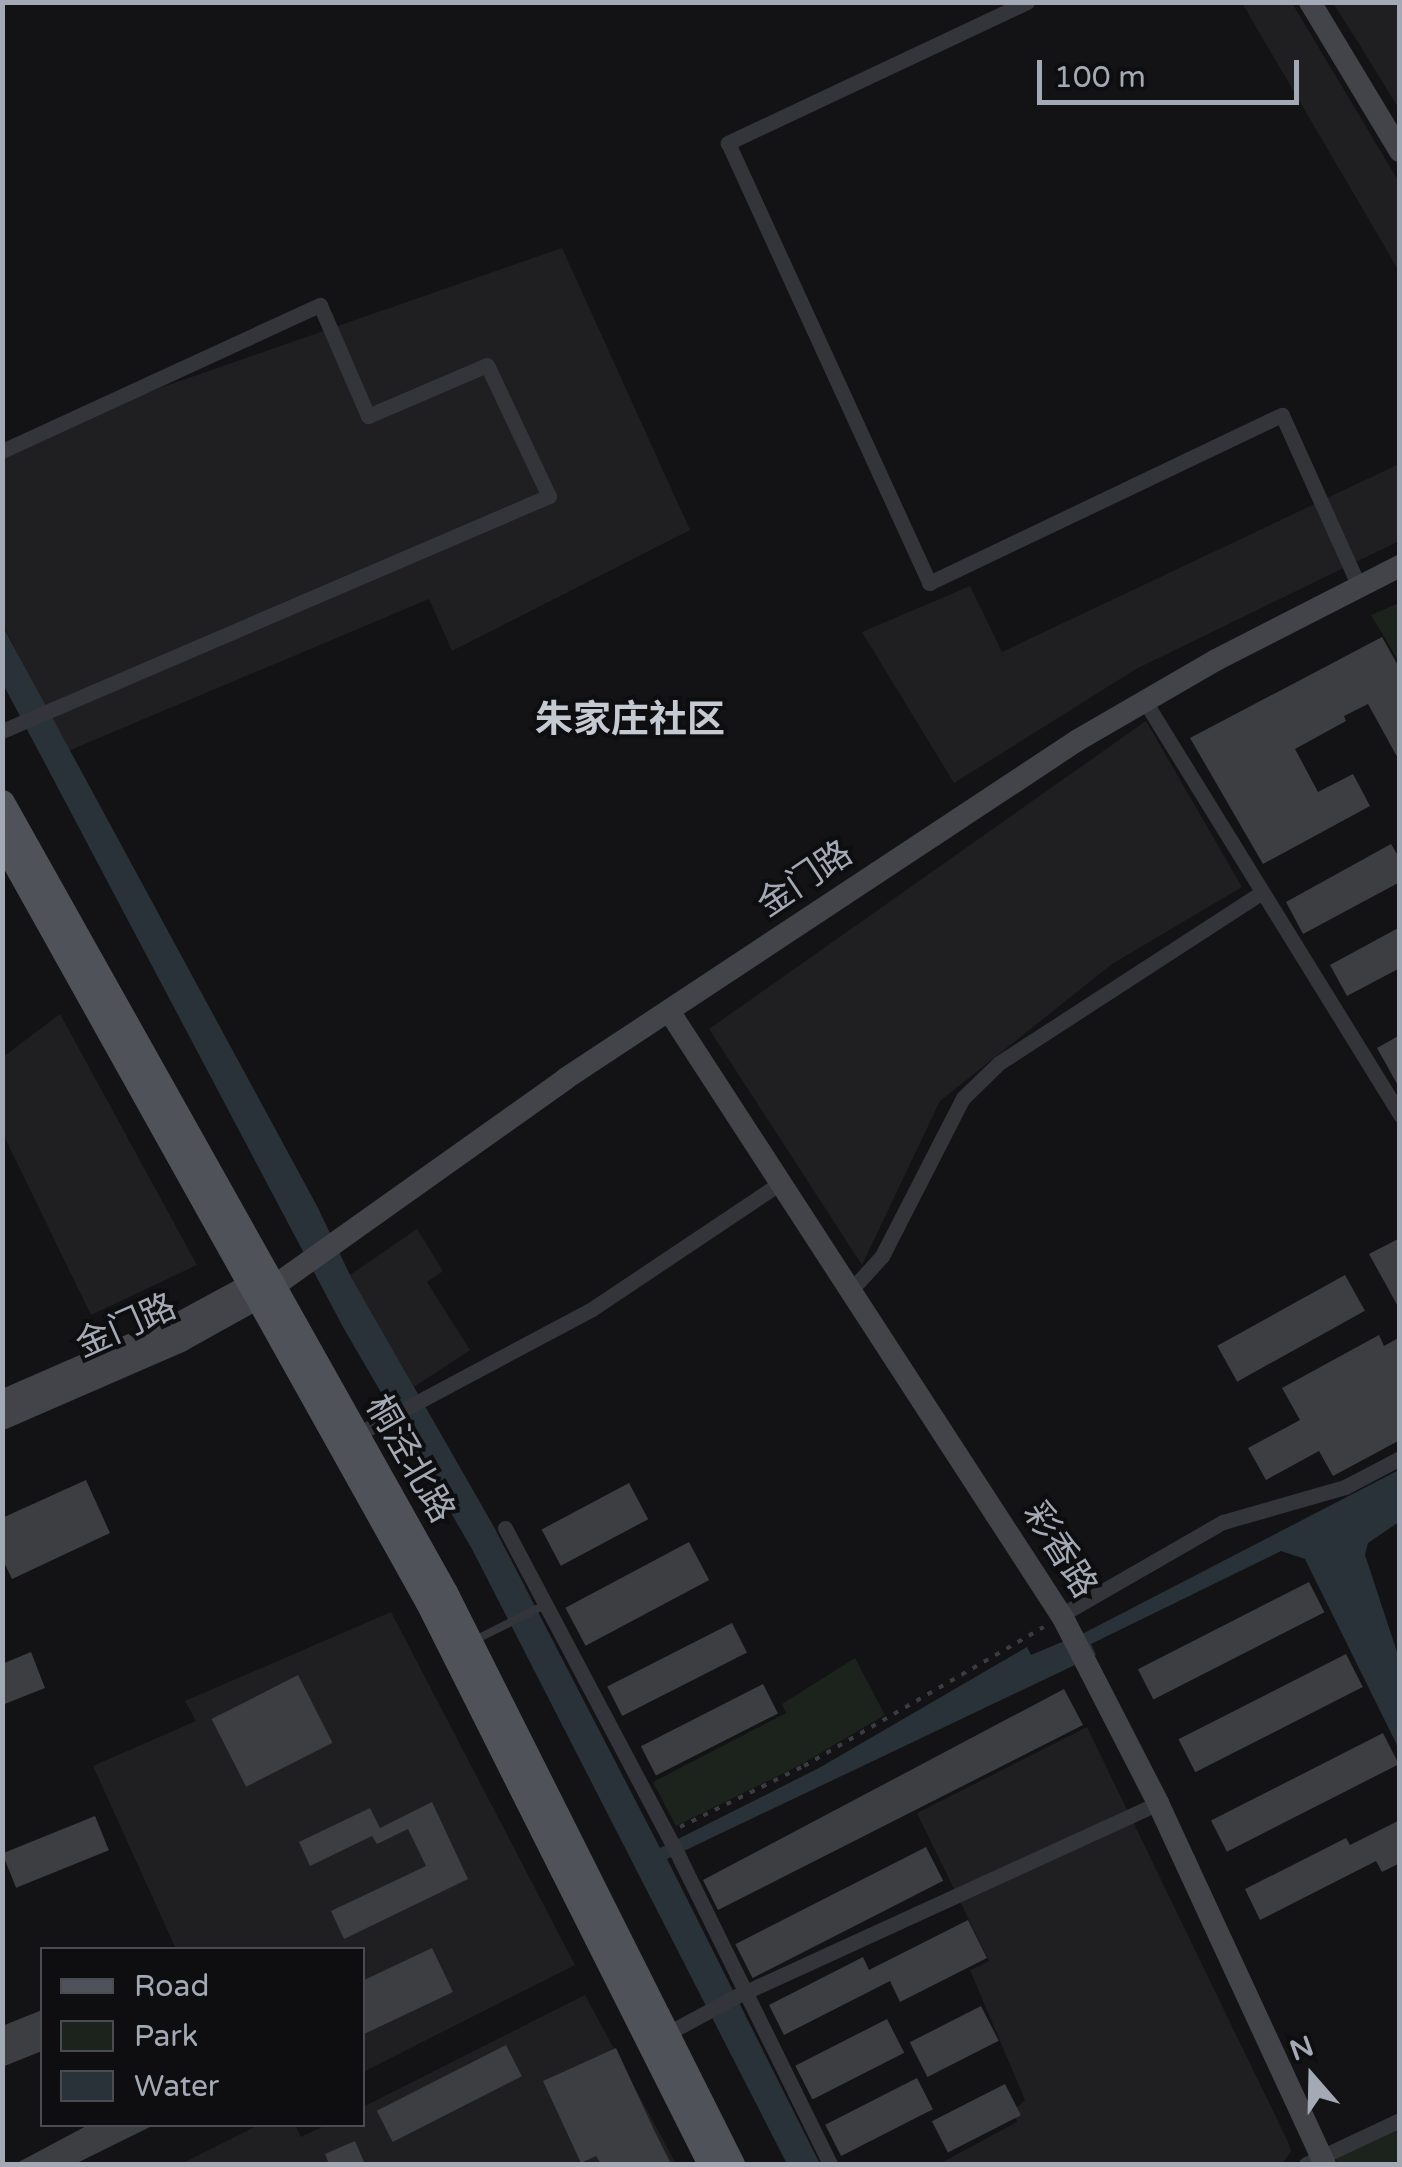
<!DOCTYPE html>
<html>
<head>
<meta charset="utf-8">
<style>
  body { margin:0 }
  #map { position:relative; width:1402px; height:2167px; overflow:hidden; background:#131315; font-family:"Varela Round","Noto Sans SC",sans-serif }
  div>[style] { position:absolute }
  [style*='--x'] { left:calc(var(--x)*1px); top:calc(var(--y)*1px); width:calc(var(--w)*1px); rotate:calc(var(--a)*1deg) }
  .built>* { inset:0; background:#1f1f22 }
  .green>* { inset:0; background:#1b231c }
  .water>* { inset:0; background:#293239 }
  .building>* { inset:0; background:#3d3e42; transform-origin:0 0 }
  .path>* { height:4px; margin-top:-2px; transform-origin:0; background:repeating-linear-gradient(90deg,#3a3c41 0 5px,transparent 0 13px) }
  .lane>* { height:8px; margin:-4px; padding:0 4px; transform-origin:4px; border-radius:4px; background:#34353a }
  .street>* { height:15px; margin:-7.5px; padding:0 7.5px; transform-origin:7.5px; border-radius:7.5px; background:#34353a }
  .secondary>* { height:22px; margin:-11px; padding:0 11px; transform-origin:11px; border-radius:11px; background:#42444a }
  .primary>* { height:25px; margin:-12.5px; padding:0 12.5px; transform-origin:12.5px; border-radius:12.5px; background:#505259 }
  span { translate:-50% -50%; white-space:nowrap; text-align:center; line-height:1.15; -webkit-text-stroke:8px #0e0e10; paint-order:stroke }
  .street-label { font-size:35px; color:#a4aab5 }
  .neighbourhood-label { font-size:38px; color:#c5c9d1; font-weight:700 }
  .frame { position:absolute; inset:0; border:5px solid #a4aab5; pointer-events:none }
  .legend { position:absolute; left:40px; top:1947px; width:325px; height:180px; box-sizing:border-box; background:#0e0e10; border:2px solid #4a4c52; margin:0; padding:12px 18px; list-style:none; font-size:30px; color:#a4aab5 }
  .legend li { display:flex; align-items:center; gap:20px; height:50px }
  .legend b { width:50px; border:2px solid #4a4c52 }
  .north { position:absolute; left:1262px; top:2027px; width:100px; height:100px; -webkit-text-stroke:8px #0e0e10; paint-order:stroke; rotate:340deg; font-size:28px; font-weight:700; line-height:40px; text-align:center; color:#a4aab5 }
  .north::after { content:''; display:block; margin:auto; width:35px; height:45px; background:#a4aab5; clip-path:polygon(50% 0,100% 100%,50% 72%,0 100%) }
  .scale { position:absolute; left:1037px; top:60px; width:262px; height:45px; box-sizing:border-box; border:5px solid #a4aab5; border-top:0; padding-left:12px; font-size:30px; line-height:35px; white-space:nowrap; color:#a4aab5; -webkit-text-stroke:8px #0e0e10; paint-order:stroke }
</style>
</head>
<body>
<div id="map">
  <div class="built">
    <div style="clip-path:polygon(1242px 3px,1292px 3px,1399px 182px,1399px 271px)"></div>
    <div style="clip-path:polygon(1333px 3px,1399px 3px,1399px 109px,1361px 47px)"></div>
    <div style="clip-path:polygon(562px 248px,690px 530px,452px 651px,429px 599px,68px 751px,3px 625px,2px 443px)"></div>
    <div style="clip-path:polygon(1399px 464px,1399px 541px,1136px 669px,954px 783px,862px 632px,970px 586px,1002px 652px)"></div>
    <div style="clip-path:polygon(1146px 721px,1242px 887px,1112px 964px,940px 1101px,862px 1265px,709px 1029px)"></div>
    <div style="clip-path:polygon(60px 1014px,197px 1265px,91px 1315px,3px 1134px,3px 1057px)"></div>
    <div style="clip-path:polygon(417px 1229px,443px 1271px,427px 1282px,470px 1350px,414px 1387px,350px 1275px)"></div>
    <div style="clip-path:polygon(391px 1612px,575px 1965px,363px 2072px,362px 1950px,176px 1949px,93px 1766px,196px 1721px,185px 1701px)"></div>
    <div style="clip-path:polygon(1087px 1727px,1288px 2142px,1291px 2151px,1282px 2164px,939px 2164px,1017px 2122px,1014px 2110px,1025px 2100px,970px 1970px,989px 1961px,917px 1813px)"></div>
    <div style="clip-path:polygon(585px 1995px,676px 2164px,181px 2164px,259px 2125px,295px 2125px,301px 2137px,326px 2125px,362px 2124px,363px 2107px)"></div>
  </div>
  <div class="green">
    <div style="clip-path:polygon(1399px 603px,1399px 662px,1371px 615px)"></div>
    <div style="clip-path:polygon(855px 1658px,885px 1715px,800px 1765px,676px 1826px,653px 1782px,786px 1713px,782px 1704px)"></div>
    <div style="clip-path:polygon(1399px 2125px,1399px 2164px,1338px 2164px,1334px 2156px)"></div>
  </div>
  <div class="water">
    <div style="clip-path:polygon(2px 625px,317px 1206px,350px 1275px,494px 1527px,660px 1848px,819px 1768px,1027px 1647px,1031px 1655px,1086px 1632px,1399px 1470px,1399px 1522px,1368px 1543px,1365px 1555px,1399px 1658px,1399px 1749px,1305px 1559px,1281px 1551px,1091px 1644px,1096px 1655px,667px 1859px,820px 2164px,787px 2164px,472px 1549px,343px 1327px,3px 684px)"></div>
  </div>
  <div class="building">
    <div style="clip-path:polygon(1382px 637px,1400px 669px,1400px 762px,1368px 704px,1344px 716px,1346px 721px,1295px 749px,1318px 792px,1353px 774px,1370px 806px,1263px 864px,1190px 738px)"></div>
    <div style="clip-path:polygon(1391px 844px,1400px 859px,1400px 882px,1303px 934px,1286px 902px)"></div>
    <div style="clip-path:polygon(1400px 927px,1400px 968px,1347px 996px,1330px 965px)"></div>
    <div style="clip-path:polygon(1400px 1035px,1400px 1089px,1377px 1048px)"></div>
    <div style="clip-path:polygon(1400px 1238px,1400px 1310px,1369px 1254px)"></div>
    <div style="left:1345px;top:1275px;width:41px;height:146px;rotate:61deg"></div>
    <div style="clip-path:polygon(1379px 1335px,1384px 1346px,1400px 1337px,1400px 1440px,1333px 1476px,1319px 1451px,1266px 1480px,1248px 1448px,1300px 1420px,1282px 1388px)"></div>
    <div style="clip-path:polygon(86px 1480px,110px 1533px,12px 1579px,2px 1558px,2px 1518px)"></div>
    <div style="left:629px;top:1483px;width:41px;height:99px;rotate:62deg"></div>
    <div style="left:689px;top:1542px;width:43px;height:140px;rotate:62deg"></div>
    <div style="left:1309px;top:1582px;width:34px;height:192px;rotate:63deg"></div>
    <div style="left:732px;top:1623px;width:33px;height:140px;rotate:63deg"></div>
    <div style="clip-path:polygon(31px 1652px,45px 1688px,2px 1705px,2px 1664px)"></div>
    <div style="left:1346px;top:1654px;width:37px;height:188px;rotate:63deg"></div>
    <div style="left:298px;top:1675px;width:76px;height:97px;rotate:63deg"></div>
    <div style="left:763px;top:1684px;width:33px;height:137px;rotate:63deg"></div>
    <div style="clip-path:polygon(1064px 1689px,1083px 1725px,718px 1910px,703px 1880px)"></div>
    <div style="left:1383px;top:1733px;width:35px;height:193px;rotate:63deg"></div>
    <div style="clip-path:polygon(432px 1802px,468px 1879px,344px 1939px,331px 1911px,426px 1866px,408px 1829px,377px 1844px,372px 1836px,310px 1866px,299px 1842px,370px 1808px,380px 1828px)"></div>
    <div style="left:95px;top:1816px;width:37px;height:100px;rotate:68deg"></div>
    <div style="clip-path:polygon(1400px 1820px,1400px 1863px,1382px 1872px,1376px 1861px,1260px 1920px,1245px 1889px,1346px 1838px,1350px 1845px)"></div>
    <div style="left:926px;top:1847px;width:38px;height:214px;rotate:63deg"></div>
    <div style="clip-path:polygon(968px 1920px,987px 1958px,900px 2002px,890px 1981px,784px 2035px,769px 2005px,863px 1957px,869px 1970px)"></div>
    <div style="clip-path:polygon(432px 1948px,453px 1992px,362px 2035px,362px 1981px)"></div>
    <div style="left:981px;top:2006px;width:39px;height:80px;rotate:63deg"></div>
    <div style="clip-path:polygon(42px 2010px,42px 2051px,2px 2067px,2px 2026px)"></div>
    <div style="left:887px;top:2019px;width:38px;height:103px;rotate:63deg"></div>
    <div style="left:506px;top:2045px;width:35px;height:145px;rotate:63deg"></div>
    <div style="clip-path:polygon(616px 2048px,654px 2130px,671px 2164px,601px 2164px,596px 2156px,581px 2163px,543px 2081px)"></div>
    <div style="left:917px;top:2078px;width:35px;height:103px;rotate:63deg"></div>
    <div style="left:1005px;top:2084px;width:35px;height:82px;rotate:63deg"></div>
    <div style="clip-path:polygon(90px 2124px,156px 2124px,75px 2164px,15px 2164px)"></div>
    <div style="clip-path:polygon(355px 2141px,365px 2164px,329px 2164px,325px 2154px)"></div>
  </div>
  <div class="path">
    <div style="--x:680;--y:1827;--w:138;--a:-26.2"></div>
    <div style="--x:804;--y:1766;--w:277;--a:-30.1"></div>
  </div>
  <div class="lane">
    <div style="--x:473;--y:1641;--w:80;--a:-26.6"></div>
  </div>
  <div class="street">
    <div style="--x:1027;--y:2;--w:331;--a:154.8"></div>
    <div style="--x:728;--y:143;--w:484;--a:65.4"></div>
    <div style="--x:929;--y:583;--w:391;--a:-25.5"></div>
    <div style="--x:1282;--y:415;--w:188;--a:65.8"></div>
    <div style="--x:2;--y:451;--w:350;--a:-24.7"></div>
    <div style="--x:320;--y:305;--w:121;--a:66.6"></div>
    <div style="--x:368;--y:416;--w:129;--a:-23.2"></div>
    <div style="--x:487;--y:365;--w:145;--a:64.7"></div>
    <div style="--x:549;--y:496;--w:595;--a:156.75"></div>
    <div style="--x:1144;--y:700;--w:488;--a:58.3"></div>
    <div style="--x:851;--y:1290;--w:46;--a:-47.6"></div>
    <div style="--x:882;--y:1256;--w:178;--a:-62.9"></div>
    <div style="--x:963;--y:1098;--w:50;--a:-44.2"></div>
    <div style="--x:999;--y:1063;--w:314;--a:-33"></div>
    <div style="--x:356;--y:1435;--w:268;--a:-28.1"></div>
    <div style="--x:592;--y:1309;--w:229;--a:-33.8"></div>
    <div style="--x:505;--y:1528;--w:374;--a:62.1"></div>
    <div style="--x:680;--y:1859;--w:340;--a:63.8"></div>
    <div style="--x:1061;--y:1615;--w:187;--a:-29.9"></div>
    <div style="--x:1223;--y:1522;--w:127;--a:-16"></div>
    <div style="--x:1345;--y:1487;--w:62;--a:-27.8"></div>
    <div style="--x:666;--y:2034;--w:81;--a:-28.2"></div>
    <div style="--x:737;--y:1996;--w:463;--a:-24.6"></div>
    <div style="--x:1306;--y:2164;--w:104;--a:-25.1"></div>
  </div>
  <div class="secondary">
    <div style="--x:1310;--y:2;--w:174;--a:58.9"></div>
    <div style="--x:669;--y:1011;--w:724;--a:57.01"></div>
    <div style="--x:1063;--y:1618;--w:208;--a:62.8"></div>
    <div style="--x:1158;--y:1803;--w:398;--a:65.2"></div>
    <div style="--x:2;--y:1401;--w:188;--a:-23.6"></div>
    <div style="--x:174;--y:1326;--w:84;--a:-28.4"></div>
    <div style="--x:248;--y:1286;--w:11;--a:5"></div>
    <div style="--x:2;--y:1419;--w:195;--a:-23.5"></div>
    <div style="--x:181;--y:1341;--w:86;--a:-29.2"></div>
    <div style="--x:256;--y:1299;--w:379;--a:-35.4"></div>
    <div style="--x:565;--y:1079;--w:615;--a:-33.46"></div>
    <div style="--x:1078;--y:740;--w:160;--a:-30.1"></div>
    <div style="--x:1216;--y:660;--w:207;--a:-27.1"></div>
  </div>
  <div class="primary">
    <div style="--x:2;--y:802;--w:906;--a:60.72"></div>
    <div style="--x:445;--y:1592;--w:640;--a:63.35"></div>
    <div style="--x:2;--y:840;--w:872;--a:60.82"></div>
    <div style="--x:427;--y:1601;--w:630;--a:63.31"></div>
  </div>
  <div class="street-label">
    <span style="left:805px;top:879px;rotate:-34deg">金门路</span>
    <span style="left:126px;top:1326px;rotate:-24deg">金门路</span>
    <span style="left:410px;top:1459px;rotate:60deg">桐泾北路</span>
    <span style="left:1060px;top:1550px;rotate:58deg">彩香路</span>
  </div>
  <div class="neighbourhood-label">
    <span style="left:630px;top:721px">朱家庄社区</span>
  </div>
  <div class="frame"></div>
  <ul class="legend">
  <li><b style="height:12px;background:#505259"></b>Road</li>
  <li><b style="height:28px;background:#1b231c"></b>Park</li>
  <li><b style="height:28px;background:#293239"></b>Water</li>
  </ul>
  <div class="north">N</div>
  <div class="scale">100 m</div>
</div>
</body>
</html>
